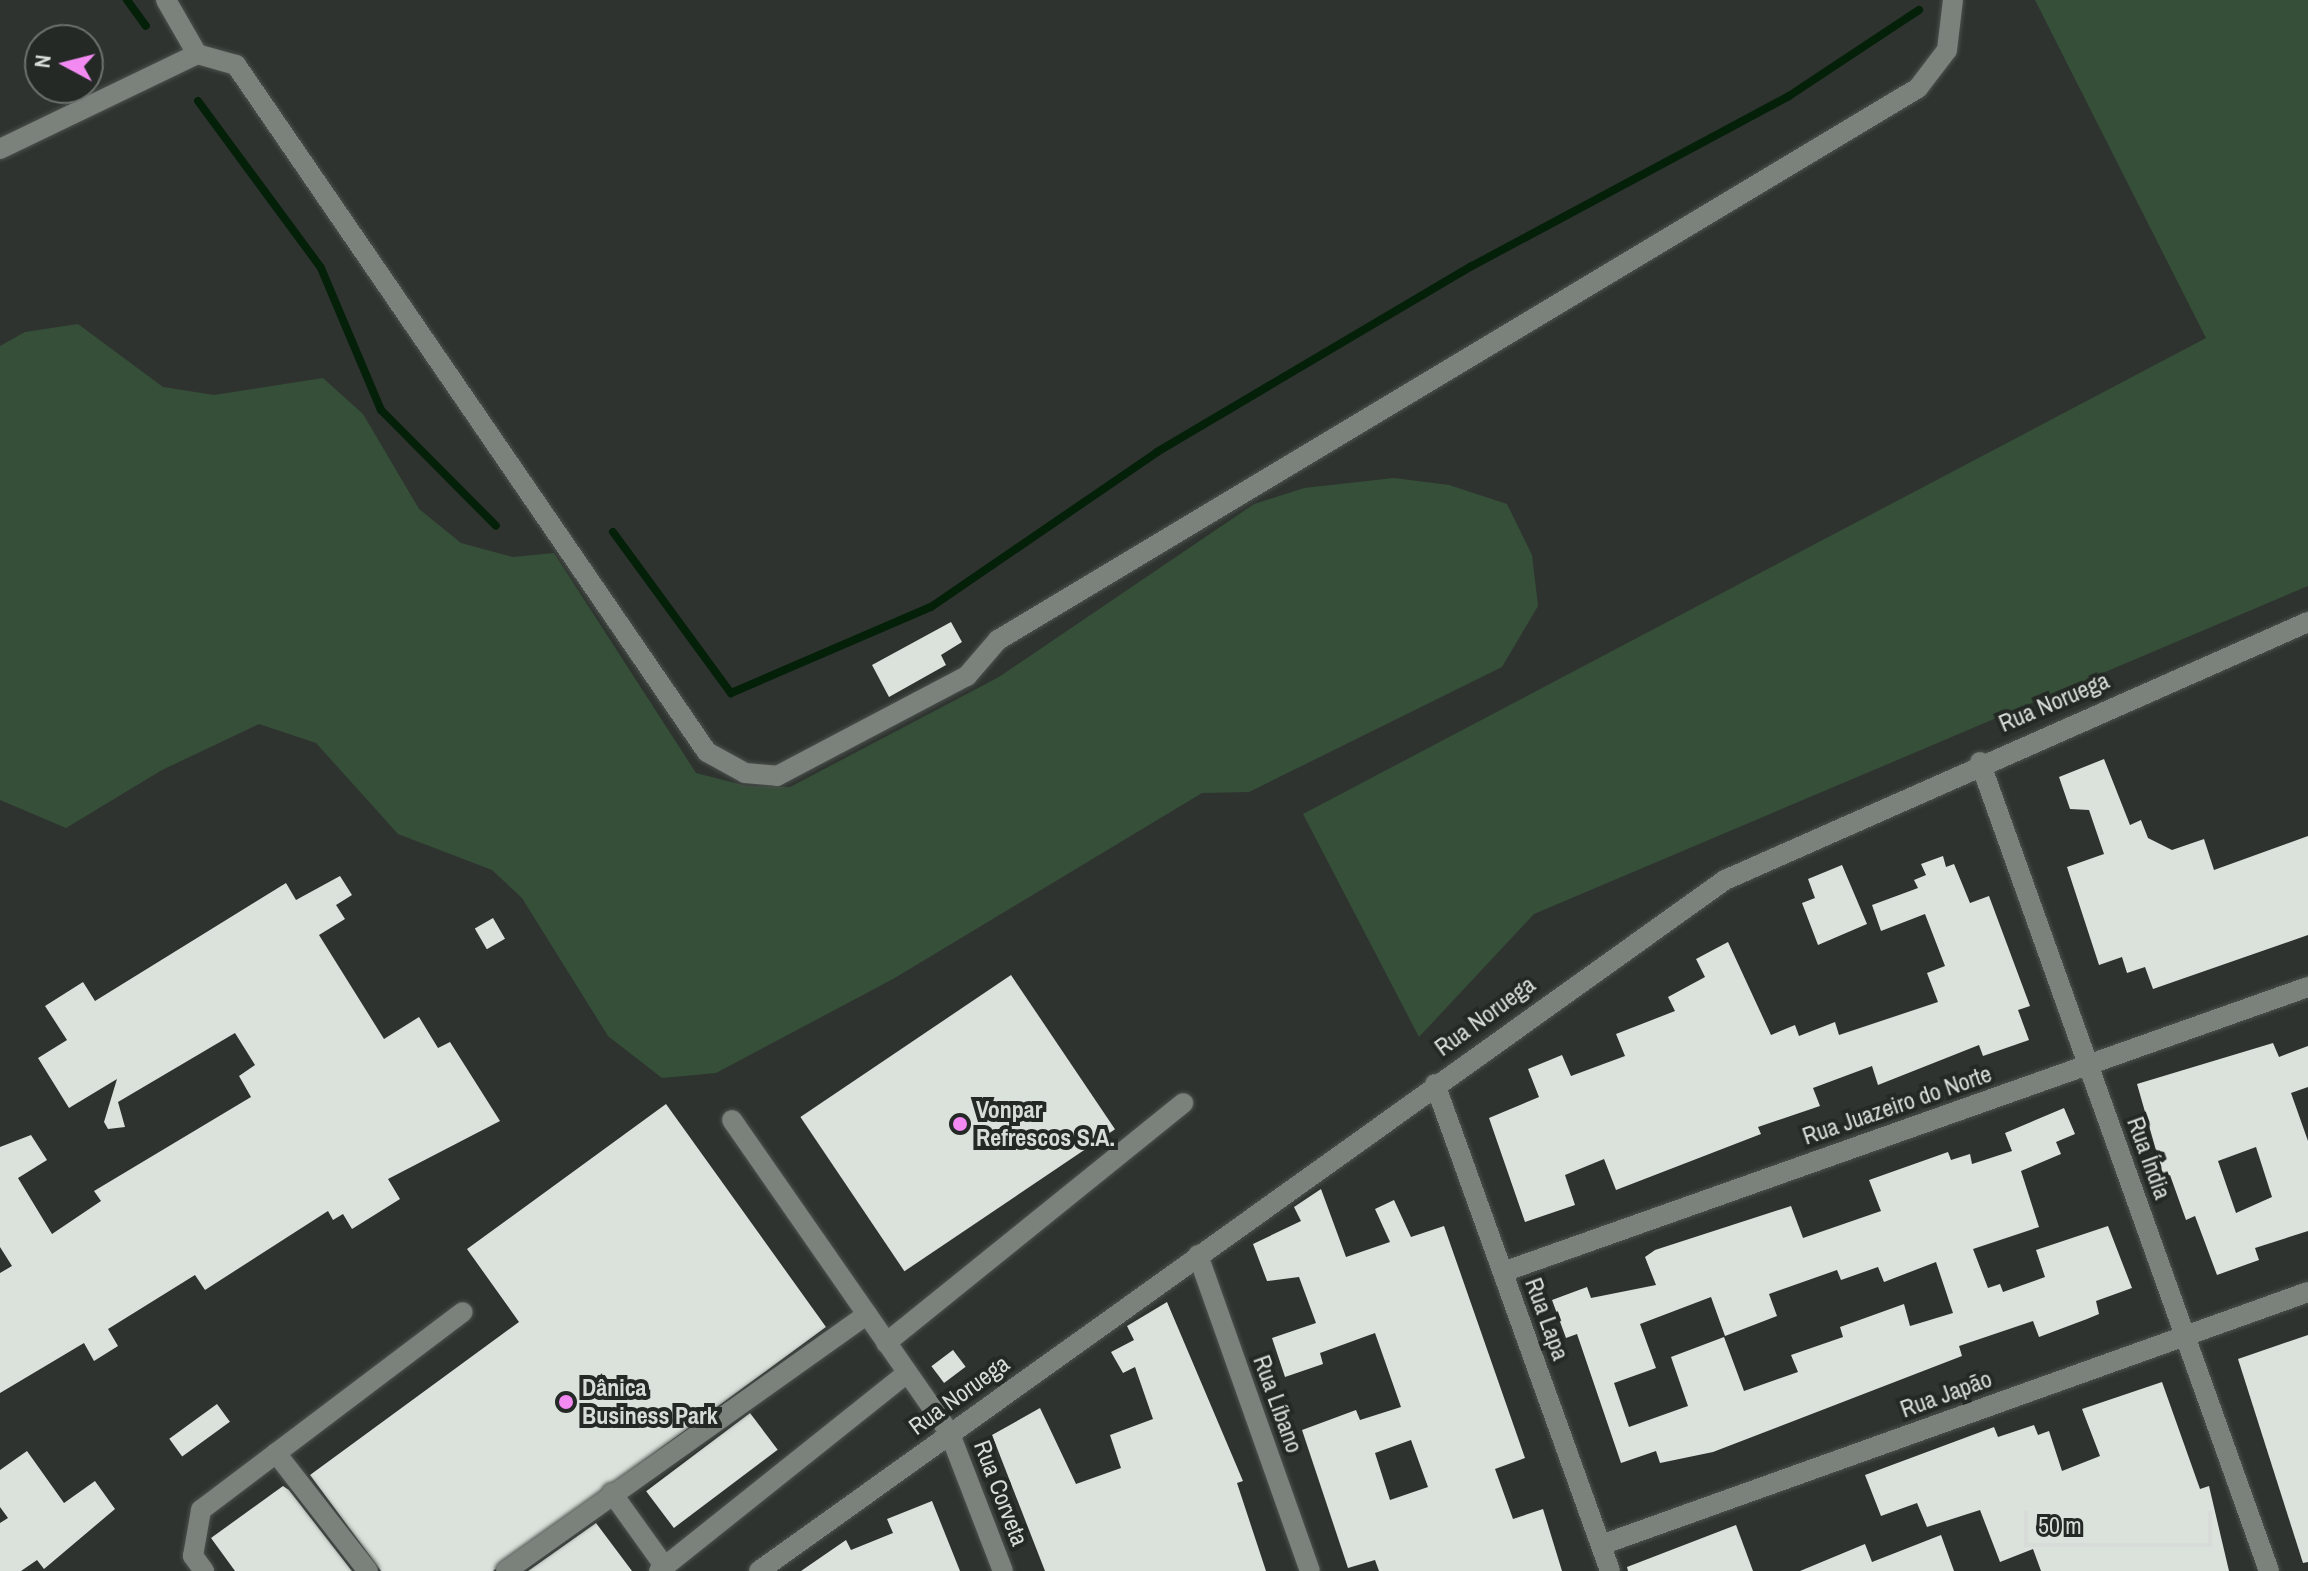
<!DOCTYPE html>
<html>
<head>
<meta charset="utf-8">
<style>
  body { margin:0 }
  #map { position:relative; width:2308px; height:1571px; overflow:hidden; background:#2e332f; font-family:"Archivo Narrow",sans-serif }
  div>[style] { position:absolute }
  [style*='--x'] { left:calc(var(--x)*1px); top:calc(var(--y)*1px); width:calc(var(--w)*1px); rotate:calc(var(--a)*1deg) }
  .green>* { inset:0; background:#364f39 }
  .stream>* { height:8px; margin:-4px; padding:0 4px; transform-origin:4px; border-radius:4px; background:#042009 }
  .building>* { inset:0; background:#dbe2db; transform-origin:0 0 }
  .roads { filter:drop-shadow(0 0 2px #4c514d) drop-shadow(0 0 2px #4c514d) }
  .minor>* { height:20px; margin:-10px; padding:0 10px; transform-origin:10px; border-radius:10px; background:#7b817b }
  .dots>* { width:22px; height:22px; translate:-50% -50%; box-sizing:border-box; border:4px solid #242925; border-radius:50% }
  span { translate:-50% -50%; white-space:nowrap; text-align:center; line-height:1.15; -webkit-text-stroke:8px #242925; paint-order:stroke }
  .street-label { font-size:24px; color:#d8dcd9 }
  .poi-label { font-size:24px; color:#d8dcd9; font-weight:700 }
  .left { translate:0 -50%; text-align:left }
  .north { position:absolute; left:24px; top:24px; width:80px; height:80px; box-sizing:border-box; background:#242925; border:2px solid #6c716d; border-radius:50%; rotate:277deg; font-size:22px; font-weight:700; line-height:32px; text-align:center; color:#d8dcd9 }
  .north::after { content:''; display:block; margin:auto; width:28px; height:36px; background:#f28af2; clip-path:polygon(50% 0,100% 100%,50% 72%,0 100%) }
  .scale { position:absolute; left:2024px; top:1511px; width:188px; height:36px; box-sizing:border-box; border:4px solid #d8dcd9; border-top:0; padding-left:10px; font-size:24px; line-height:28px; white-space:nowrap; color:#d8dcd9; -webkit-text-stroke:6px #242925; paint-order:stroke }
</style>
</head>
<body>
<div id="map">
  <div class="green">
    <div style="clip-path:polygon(2035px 0,2308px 0,2308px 586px,1534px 914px,1419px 1037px,1303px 814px,2206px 338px)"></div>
    <div style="clip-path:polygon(78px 324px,163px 387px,214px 395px,323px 378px,363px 414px,419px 509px,461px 543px,513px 557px,554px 553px,696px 773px,747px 786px,790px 787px,999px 677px,1254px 504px,1304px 488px,1394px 478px,1449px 485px,1507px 504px,1532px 555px,1538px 606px,1502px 667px,1249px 792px,1202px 793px,893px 979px,716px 1073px,662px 1078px,608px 1036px,522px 898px,492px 870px,398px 834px,316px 743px,259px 724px,162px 770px,66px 828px,0 800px,0 346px,25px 332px)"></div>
  </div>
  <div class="stream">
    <div style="--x:127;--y:0;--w:32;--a:54"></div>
    <div style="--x:198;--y:101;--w:207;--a:53.6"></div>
    <div style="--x:321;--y:268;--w:154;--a:67.1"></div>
    <div style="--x:381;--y:410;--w:163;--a:45.2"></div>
    <div style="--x:613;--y:532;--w:200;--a:53.8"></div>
    <div style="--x:731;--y:693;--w:218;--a:-23.3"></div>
    <div style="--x:931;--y:607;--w:274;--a:-34.4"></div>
    <div style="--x:1157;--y:452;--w:366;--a:-30.6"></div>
    <div style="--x:1472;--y:266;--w:360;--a:-28.2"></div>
    <div style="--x:1789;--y:96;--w:156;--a:-33.5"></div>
  </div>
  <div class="building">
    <div style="clip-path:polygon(951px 622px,962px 642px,941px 655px,946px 665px,889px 697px,872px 665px)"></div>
    <div style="clip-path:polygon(2104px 759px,2130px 825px,2141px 820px,2148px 838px,2172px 850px,2204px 839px,2214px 870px,2308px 836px,2308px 935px,2153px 989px,2145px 967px,2127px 973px,2122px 957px,2099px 965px,2067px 867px,2104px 854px,2089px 810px,2070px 809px,2059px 777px)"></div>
    <div style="clip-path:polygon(1943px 856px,1946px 867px,1954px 864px,1970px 903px,1989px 896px,2030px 1006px,2018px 1010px,2029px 1040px,1983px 1056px,1979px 1045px,1878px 1085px,1872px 1066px,1813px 1088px,1820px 1106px,1758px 1127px,1761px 1134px,1616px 1190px,1604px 1159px,1565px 1175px,1575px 1205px,1525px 1222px,1489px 1118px,1539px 1097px,1528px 1069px,1562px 1055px,1571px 1076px,1625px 1056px,1616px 1034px,1675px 1011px,1668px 997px,1705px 977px,1696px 959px,1728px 942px,1771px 1035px,1795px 1025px,1799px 1036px,1835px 1022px,1839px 1035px,1938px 1002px,1927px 973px,1945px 966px,1925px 914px,1881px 931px,1872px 905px,1918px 888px,1914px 880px,1926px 875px,1921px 864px)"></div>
    <div style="clip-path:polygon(1842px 865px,1867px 924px,1818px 945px,1802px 903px,1815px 898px,1808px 879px)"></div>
    <div style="clip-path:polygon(340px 876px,352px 895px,336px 905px,345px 919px,319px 935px,384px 1039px,419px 1017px,438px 1048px,450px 1042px,500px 1121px,388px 1179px,400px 1199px,352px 1229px,343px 1214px,333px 1220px,328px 1211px,205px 1290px,195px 1275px,108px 1329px,118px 1346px,94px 1361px,84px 1343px,0 1393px,0 1273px,12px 1266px,0 1247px,0 1147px,31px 1135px,47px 1160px,18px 1178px,52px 1234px,101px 1201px,94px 1191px,251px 1097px,239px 1076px,255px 1065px,235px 1033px,118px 1102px,125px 1127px,108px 1129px,104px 1122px,117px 1079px,69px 1108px,38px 1058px,67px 1040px,45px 1006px,83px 982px,95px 1001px,286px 883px,296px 900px)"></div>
    <div style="left:493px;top:918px;width:24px;height:21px;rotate:60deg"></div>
    <div style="left:1011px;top:975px;width:186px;height:254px;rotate:56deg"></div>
    <div style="clip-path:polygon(evenodd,2273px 1043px,2279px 1057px,2308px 1046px,2308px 1087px,2291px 1093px,2308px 1141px,2308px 1231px,2255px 1248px,2259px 1260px,2217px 1275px,2195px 1216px,2186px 1220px,2170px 1175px,2164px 1178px,2137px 1084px,2273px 1043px,2256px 1147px,2272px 1197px,2236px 1213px,2218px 1161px,2256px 1147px)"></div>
    <div style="clip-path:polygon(666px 1104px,826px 1327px,493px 1571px,381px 1571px,310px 1475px,519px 1322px,467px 1249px)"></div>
    <div style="clip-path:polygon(evenodd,2064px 1108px,2075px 1134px,2056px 1142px,2061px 1154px,2021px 1171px,2039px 1227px,1973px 1249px,1988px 1288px,2000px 1284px,2003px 1292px,2045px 1277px,2036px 1250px,2108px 1226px,2132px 1288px,2096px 1301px,2099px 1314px,2087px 1319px,2039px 1337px,2033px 1321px,1959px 1346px,1962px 1356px,1713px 1452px,1660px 1463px,1656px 1451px,1621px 1463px,1577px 1334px,1566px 1338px,1552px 1300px,1587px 1287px,1591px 1298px,1656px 1285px,1645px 1257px,1655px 1250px,1791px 1206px,1803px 1238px,1881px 1211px,1869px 1180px,1948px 1152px,1951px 1160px,1970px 1154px,1972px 1164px,2012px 1151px,2005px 1133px,2064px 1108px,1936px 1262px,1953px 1313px,1910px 1326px,1904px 1304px,1840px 1327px,1843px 1337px,1791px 1355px,1798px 1372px,1744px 1391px,1724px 1337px,1671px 1357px,1688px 1406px,1629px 1427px,1614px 1383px,1656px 1368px,1640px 1324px,1711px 1297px,1725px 1336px,1777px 1316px,1769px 1294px,1837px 1270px,1841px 1280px,1878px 1267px,1884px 1282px,1936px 1262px)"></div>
    <div style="clip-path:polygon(evenodd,1321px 1189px,1346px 1257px,1390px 1242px,1375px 1209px,1394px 1200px,1411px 1237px,1444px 1226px,1525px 1458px,1495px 1469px,1513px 1519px,1543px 1509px,1562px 1571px,1379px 1571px,1375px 1560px,1348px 1568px,1302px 1430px,1356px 1410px,1360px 1420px,1401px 1407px,1375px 1333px,1320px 1353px,1323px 1364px,1285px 1377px,1272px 1338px,1316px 1323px,1299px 1277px,1267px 1281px,1253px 1244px,1301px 1221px,1294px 1207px,1321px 1189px,1411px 1440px,1428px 1487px,1390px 1500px,1375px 1453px,1411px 1440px)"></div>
    <div style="clip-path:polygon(1167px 1302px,1243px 1481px,1237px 1483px,1266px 1571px,1045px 1571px,992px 1435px,1040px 1408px,1076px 1484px,1121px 1468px,1110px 1435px,1153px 1419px,1135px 1367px,1123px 1373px,1111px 1352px,1134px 1340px,1127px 1326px)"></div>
    <div style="clip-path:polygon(2308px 1335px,2308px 1562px,2303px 1563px,2238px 1359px)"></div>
    <div style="left:953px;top:1350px;width:21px;height:27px;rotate:53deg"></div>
    <div style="clip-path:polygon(2162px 1382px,2200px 1489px,2209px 1486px,2229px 1571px,2041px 1571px,2033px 1549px,2000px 1562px,1980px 1510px,1927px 1527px,1917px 1503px,1881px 1516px,1865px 1475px,1994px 1427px,1998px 1437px,2034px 1425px,2038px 1435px,2049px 1431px,2062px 1471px,2100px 1456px,2082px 1409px)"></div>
    <div style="left:217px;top:1404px;width:22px;height:59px;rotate:54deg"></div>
    <div style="left:750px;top:1413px;width:46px;height:130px;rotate:53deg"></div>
    <div style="clip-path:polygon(27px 1451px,64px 1503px,95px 1481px,115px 1509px,44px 1569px,37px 1560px,21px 1571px,0 1571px,0 1523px,8px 1518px,0 1507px,0 1470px)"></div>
    <div style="clip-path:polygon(283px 1486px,289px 1490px,352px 1571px,235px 1571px,211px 1538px)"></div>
    <div style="clip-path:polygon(932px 1501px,960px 1571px,801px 1571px,846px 1540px,851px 1550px,893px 1533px,887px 1519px)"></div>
    <div style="clip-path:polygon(596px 1523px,632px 1571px,528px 1571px)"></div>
    <div style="clip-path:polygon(1736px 1525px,1753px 1571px,1628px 1571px,1627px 1567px)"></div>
    <div style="clip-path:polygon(1941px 1535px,1954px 1571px,1800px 1571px,1865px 1544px,1872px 1562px)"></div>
  </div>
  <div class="roads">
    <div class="minor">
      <div style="--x:166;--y:0;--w:62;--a:60.1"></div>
      <div style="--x:0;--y:149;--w:219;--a:-25.7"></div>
      <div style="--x:197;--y:54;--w:41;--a:15.8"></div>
      <div style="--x:236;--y:65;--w:833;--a:55.57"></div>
      <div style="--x:707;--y:752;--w:43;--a:28.9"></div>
      <div style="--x:745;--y:773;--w:32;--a:5"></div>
      <div style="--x:777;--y:776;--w:215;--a:-27.8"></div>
      <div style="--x:967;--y:676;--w:48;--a:-49.3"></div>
      <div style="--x:998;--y:640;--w:1073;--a:-30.96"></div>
      <div style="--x:1918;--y:88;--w:48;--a:-52.7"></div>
      <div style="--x:1947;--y:50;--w:50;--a:-83.2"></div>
      <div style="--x:1980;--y:762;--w:859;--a:70.34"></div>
      <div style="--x:1435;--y:1084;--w:517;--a:70.23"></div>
      <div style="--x:732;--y:1120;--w:382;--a:55.2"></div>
      <div style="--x:950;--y:1434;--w:147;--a:68.9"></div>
      <div style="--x:1198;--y:1255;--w:335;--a:70.5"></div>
      <div style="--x:1503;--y:1272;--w:854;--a:-19.5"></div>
      <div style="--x:886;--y:1343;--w:382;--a:-38.9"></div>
      <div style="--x:276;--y:1453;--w:150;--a:52.1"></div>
      <div style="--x:612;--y:1493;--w:91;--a:54.4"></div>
      <div style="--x:1601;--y:1545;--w:751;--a:-19.69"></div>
      <div style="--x:204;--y:1571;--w:19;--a:-126"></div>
      <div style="--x:193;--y:1556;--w:47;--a:-80.1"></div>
      <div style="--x:201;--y:1510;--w:328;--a:-37.1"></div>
      <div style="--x:506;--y:1571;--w:443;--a:-35.4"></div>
      <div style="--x:659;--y:1571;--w:317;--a:-38.6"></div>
      <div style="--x:759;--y:1571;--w:1188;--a:-35.58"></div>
      <div style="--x:1725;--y:880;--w:638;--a:-23.87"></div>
    </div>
  </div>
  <div class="dots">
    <div style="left:960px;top:1124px;background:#f28af2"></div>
    <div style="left:566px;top:1402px;background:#f28af2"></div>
  </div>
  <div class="street-label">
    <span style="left:2054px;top:702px;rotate:-23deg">Rua Noruega</span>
    <span style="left:1485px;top:1016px;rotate:-36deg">Rua Noruega</span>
    <span style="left:1897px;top:1105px;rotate:-19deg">Rua Juazeiro do Norte</span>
    <span style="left:2149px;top:1158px;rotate:70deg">Rua Índia</span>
    <span style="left:1547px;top:1319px;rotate:70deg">Rua Lapa</span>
    <span style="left:1946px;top:1394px;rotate:-20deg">Rua Japão</span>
    <span style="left:959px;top:1395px;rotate:-36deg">Rua Noruega</span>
    <span style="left:1278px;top:1404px;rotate:70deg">Rua Líbano</span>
    <span style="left:1001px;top:1493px;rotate:69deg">Rua Corveta</span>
  </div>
  <div class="poi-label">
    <span class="left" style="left:976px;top:1124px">Vonpar<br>Refrescos S.A.</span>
    <span class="left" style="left:582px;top:1402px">Dânica<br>Business Park</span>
  </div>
  <div class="north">N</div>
  <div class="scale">50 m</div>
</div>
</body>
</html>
